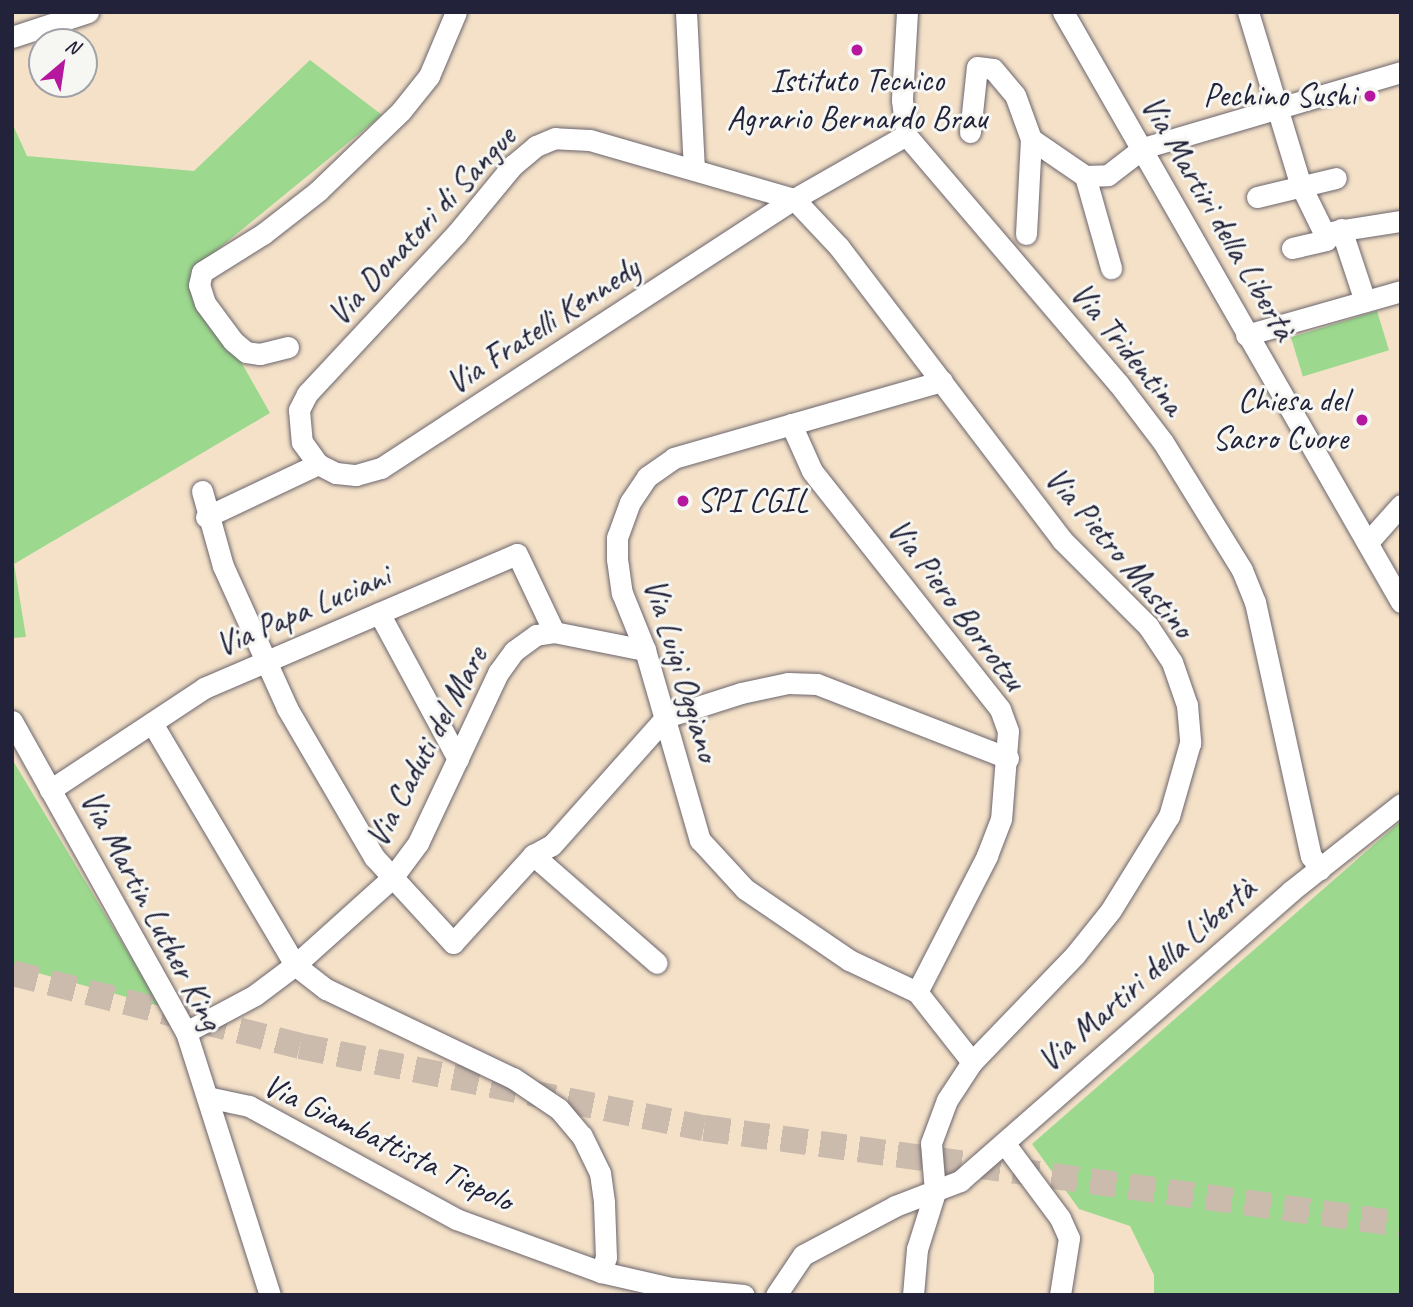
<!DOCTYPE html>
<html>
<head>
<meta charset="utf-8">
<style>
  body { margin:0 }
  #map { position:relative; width:1413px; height:1307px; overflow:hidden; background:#f4e1c8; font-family:Caveat,sans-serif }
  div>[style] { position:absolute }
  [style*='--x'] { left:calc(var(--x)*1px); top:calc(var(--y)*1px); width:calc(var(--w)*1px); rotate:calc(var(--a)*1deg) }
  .green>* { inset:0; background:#9cd98e; transform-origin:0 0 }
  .major-tunnel>* { height:26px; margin-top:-13px; transform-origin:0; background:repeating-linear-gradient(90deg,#cabbac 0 26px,transparent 0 39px) }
  .roads { filter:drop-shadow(0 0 2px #6c656c) drop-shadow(0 0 2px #6c656c) }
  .minor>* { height:21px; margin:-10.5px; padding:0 10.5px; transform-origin:10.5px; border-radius:10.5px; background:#fff }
  .dots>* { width:19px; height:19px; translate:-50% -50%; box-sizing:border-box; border:4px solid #f6f6f2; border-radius:50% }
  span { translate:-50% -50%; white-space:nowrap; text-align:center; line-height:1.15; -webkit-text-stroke:6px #f6f6f2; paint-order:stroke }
  .poi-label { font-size:33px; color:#22223b }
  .right { translate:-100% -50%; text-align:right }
  .left { translate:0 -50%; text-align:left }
  .street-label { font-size:33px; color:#22223b }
  .frame { position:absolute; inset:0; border:14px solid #22223b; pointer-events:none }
  .north { position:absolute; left:28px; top:28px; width:70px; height:70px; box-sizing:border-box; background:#f6f6f2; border:2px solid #a1a1a9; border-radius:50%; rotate:29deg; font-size:19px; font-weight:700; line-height:28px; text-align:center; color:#22223b }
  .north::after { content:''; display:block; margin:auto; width:24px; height:32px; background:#b5179e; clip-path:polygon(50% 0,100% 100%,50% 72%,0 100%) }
</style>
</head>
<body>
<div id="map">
  <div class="green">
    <div style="clip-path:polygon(310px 60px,382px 115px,190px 272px,270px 413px,14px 564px,26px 637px,12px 638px,12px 123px,27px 156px,194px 171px)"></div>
    <div style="left:1377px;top:311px;width:41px;height:90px;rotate:73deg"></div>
    <div style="clip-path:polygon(12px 759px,160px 1006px,12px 966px)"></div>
    <div style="clip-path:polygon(1401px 821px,1401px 1295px,1154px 1295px,1154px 1275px,1130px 1226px,1079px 1209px,1032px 1144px)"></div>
  </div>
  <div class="major-tunnel">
    <div style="--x:12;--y:973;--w:297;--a:14.2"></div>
    <div style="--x:300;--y:1046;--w:412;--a:11.5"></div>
    <div style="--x:704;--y:1128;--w:704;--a:7.84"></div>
  </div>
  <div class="roads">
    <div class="minor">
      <div style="--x:686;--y:12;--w:157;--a:87.1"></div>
      <div style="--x:907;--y:12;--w:88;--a:93.3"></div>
      <div style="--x:902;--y:100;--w:35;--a:83"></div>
      <div style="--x:906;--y:135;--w:326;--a:49.5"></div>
      <div style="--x:1118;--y:383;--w:74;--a:52.7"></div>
      <div style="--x:1163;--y:442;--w:150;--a:58.3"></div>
      <div style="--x:1242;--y:570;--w:35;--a:68"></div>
      <div style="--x:1255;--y:602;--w:260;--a:77.6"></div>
      <div style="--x:1311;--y:856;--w:16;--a:55"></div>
      <div style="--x:1063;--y:12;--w:680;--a:60.19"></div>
      <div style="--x:1248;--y:12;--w:182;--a:73.1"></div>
      <div style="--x:1301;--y:186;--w:52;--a:63.9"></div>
      <div style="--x:12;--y:37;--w:80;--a:-18.2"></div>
      <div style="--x:970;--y:132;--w:65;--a:-83.9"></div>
      <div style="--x:977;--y:67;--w:16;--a:7"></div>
      <div style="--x:993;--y:69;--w:34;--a:50"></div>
      <div style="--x:1015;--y:95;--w:47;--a:70"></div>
      <div style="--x:1031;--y:139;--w:65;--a:34.4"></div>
      <div style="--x:1085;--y:176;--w:23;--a:-2"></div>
      <div style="--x:1108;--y:175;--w:44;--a:-37.6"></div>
      <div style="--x:1143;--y:148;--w:269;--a:-16.4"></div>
      <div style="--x:1085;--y:176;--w:96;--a:74.2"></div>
      <div style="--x:1257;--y:197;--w:81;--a:-13.5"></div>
      <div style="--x:794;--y:199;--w:213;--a:-163.9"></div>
      <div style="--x:589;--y:140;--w:34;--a:-177"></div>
      <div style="--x:555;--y:138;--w:21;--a:157"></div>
      <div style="--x:536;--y:146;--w:30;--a:140"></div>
      <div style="--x:513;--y:165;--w:88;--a:129.5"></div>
      <div style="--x:457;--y:233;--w:220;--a:133"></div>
      <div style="--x:307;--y:394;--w:18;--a:117"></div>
      <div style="--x:299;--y:410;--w:32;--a:85"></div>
      <div style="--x:302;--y:442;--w:27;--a:54"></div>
      <div style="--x:318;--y:464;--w:20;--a:27"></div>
      <div style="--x:336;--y:473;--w:20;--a:6"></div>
      <div style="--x:356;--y:475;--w:26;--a:-16"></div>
      <div style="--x:381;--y:468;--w:493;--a:-33.1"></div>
      <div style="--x:794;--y:199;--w:129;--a:-29.7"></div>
      <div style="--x:794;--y:199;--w:66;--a:46.8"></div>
      <div style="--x:839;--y:247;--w:368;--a:52.7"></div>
      <div style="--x:1062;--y:540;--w:122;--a:45"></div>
      <div style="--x:1148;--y:626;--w:43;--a:56.3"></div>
      <div style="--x:1172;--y:662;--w:46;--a:70.8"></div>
      <div style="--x:1187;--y:705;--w:38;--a:85"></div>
      <div style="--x:1190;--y:743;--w:76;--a:106"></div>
      <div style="--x:1169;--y:816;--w:110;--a:121.7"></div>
      <div style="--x:1111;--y:910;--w:58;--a:128.7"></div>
      <div style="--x:1075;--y:955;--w:149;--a:133.9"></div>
      <div style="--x:972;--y:1062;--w:45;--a:123.3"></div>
      <div style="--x:947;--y:1100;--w:46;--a:110.4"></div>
      <div style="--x:931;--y:1143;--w:49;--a:85.3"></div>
      <div style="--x:935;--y:1192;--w:60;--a:107.5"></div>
      <div style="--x:917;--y:1249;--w:46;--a:95"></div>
      <div style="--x:1341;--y:229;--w:76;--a:71.6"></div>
      <div style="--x:1026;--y:234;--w:95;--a:-87"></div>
      <div style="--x:1292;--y:248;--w:35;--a:-13"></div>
      <div style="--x:1326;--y:240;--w:7;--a:-106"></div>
      <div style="--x:1324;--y:233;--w:78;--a:-8.9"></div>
      <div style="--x:1246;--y:335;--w:161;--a:-15.8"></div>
      <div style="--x:288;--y:347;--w:29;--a:166"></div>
      <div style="--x:260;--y:354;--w:14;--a:-172"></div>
      <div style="--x:246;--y:352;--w:17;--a:-140"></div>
      <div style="--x:233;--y:341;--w:47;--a:-126.4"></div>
      <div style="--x:205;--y:303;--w:19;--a:-108"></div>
      <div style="--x:199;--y:285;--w:13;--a:-77"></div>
      <div style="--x:202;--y:272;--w:72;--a:-31.9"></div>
      <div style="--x:263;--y:234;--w:70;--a:-38"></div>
      <div style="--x:318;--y:191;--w:115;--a:-43.9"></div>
      <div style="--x:401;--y:111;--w:45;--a:-51.3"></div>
      <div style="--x:429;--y:76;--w:69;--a:-67.1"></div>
      <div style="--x:942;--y:381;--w:279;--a:164"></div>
      <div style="--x:674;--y:458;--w:33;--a:145"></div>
      <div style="--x:647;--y:477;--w:30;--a:124"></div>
      <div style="--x:630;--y:502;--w:37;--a:110"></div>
      <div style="--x:617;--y:537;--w:22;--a:90"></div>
      <div style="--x:617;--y:559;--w:34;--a:82"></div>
      <div style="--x:622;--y:593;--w:61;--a:68"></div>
      <div style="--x:645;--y:650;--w:198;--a:73.9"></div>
      <div style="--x:700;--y:840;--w:67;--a:47.4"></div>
      <div style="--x:745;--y:889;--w:126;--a:34.3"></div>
      <div style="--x:849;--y:960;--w:75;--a:25.2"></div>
      <div style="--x:917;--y:992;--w:89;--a:51.8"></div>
      <div style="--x:791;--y:424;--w:51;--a:65.9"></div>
      <div style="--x:812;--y:471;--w:303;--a:51.7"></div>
      <div style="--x:1000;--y:709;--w:23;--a:70"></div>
      <div style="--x:1008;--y:731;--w:88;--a:94.5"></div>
      <div style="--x:1001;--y:819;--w:40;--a:111"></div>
      <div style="--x:987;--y:856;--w:153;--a:117.2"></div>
      <div style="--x:202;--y:491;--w:78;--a:74.4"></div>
      <div style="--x:223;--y:566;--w:156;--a:65.7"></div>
      <div style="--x:287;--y:708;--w:173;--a:59.7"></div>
      <div style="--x:374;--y:857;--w:117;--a:47.4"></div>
      <div style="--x:453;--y:943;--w:119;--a:-47.7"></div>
      <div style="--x:533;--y:855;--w:21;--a:-28"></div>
      <div style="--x:552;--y:845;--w:171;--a:-48.3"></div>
      <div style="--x:666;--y:717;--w:79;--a:-17.7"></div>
      <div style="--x:741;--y:693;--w:48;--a:-12"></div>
      <div style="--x:788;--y:683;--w:29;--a:2"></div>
      <div style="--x:817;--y:684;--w:205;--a:21.2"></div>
      <div style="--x:206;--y:517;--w:124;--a:-25.3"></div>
      <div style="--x:1369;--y:541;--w:48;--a:-48.4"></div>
      <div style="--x:379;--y:613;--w:166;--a:61.6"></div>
      <div style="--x:12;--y:721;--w:356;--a:60.8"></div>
      <div style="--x:186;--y:1032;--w:276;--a:72.3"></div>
      <div style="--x:152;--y:723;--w:281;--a:59.4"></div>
      <div style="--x:295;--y:965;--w:39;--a:38"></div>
      <div style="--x:326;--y:989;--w:207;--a:25.5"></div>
      <div style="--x:513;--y:1078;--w:55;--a:34"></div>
      <div style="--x:559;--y:1109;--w:35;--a:50"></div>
      <div style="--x:582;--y:1136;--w:41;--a:64.1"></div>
      <div style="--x:600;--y:1173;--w:30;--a:82"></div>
      <div style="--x:604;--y:1203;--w:54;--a:87.9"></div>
      <div style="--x:606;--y:1257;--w:16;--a:108"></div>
      <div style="--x:50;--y:790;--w:185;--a:-33.5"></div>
      <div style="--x:204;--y:688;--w:340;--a:-23.2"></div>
      <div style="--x:517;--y:554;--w:86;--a:64.6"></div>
      <div style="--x:533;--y:855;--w:164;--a:41.1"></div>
      <div style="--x:186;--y:1032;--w:78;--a:-28.2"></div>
      <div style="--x:255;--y:995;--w:50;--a:-36.9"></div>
      <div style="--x:295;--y:965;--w:130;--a:-41.9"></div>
      <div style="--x:392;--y:878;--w:44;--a:-53.4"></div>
      <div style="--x:418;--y:843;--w:188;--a:-64.8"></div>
      <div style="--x:498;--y:673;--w:27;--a:-54"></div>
      <div style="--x:514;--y:651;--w:27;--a:-36"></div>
      <div style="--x:536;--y:635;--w:18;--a:-9"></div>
      <div style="--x:554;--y:632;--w:93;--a:11.2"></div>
      <div style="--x:207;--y:1097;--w:43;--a:12.1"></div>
      <div style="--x:249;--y:1106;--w:236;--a:28.6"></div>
      <div style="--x:456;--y:1219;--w:154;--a:20.1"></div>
      <div style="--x:601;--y:1272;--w:72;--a:12.9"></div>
      <div style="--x:671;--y:1288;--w:73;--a:5.5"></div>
      <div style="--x:1005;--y:1144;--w:92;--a:53.4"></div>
      <div style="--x:1060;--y:1218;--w:22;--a:66"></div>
      <div style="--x:1069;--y:1238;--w:58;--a:99"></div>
      <div style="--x:776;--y:1295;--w:48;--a:-56"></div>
      <div style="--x:803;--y:1255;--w:104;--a:-28"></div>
      <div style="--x:895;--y:1206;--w:70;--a:-21"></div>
      <div style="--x:960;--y:1181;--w:440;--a:-41.2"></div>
      <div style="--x:1291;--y:891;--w:140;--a:-38.3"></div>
    </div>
  </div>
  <div class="dots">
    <div style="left:857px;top:50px;background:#b5179e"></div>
    <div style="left:1370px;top:96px;background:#b5179e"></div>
    <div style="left:1362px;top:420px;background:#b5179e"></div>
    <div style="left:683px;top:501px;background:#b5179e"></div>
  </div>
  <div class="poi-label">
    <span style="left:857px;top:100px">Istituto Tecnico<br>Agrario Bernardo Brau</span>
    <span class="right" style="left:1356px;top:96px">Pechino Sushi</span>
    <span class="right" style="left:1348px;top:420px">Chiesa del<br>Sacro Cuore</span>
    <span class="left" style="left:697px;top:501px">SPI CGIL</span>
  </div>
  <div class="street-label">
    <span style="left:1218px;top:218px;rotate:60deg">Via Martiri della Libertà</span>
    <span style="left:422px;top:226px;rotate:-47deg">Via Donatori di Sangue</span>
    <span style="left:543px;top:326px;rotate:-33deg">Via Fratelli Kennedy</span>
    <span style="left:1127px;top:349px;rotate:51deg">Via Tridentina</span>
    <span style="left:1119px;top:553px;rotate:50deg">Via Pietro Mastino</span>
    <span style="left:956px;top:605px;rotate:53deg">Via Piero Borrotzu</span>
    <span style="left:303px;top:611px;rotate:-23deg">Via Papa Luciani</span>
    <span style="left:681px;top:670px;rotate:73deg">Via Luigi Oggiano</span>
    <span style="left:427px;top:747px;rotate:-62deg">Via Caduti del Mare</span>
    <span style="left:151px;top:910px;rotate:62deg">Via Martin Luther King</span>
    <span style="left:1147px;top:975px;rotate:-41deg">Via Martiri della Libertà</span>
    <span style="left:388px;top:1143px;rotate:26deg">Via Giambattista Tiepolo</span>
  </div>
  <div class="frame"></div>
  <div class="north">N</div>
</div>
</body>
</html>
